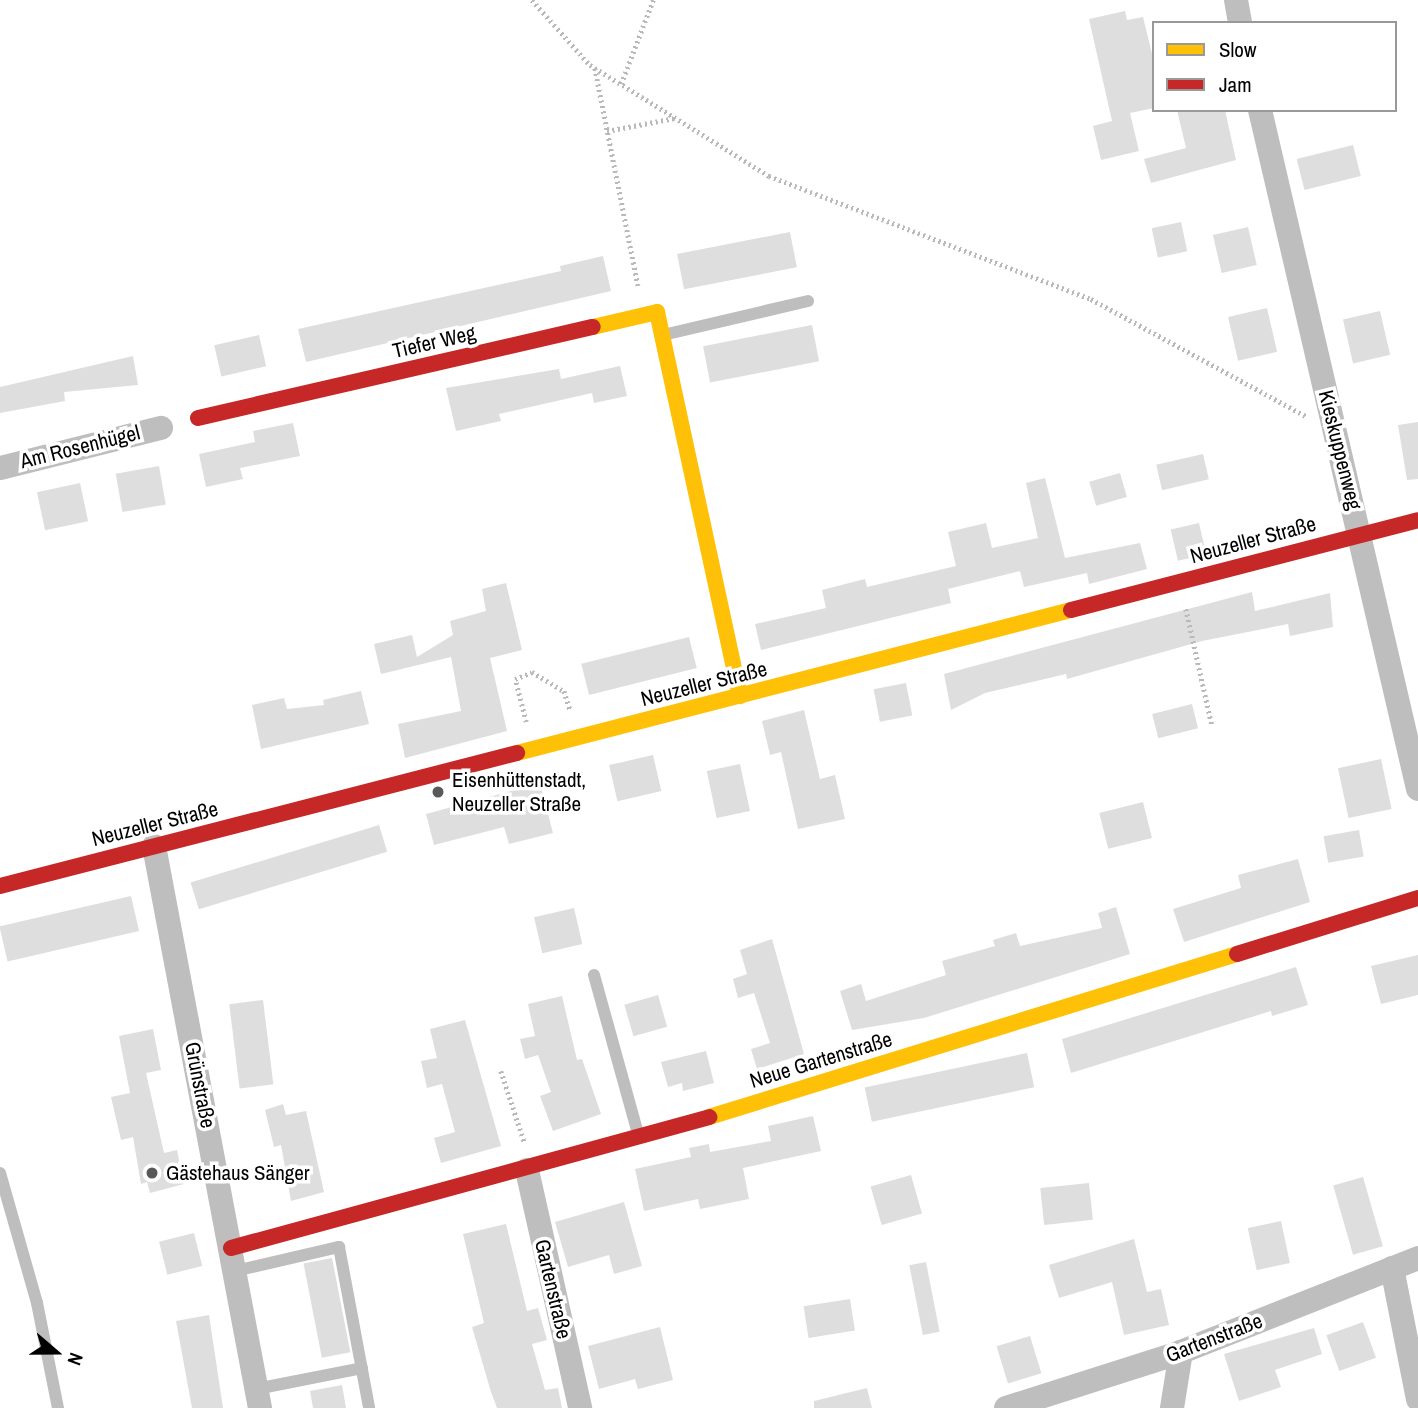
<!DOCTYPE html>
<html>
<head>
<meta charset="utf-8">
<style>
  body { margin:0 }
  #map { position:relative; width:1418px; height:1408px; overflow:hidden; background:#fff; font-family:"Archivo Narrow",sans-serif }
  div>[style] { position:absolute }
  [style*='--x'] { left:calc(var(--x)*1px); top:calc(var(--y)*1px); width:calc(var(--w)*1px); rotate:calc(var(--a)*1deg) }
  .building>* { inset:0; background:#dedede; transform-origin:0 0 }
  .path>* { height:4.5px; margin-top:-2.25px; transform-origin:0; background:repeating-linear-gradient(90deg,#b9b9b9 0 2px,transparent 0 5.5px) }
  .lane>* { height:12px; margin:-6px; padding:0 6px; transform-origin:6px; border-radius:6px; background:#bebebe }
  .street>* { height:24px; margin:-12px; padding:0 12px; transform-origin:12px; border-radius:12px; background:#bebebe }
  .slow>* { height:16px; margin:-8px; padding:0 8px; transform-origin:8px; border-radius:8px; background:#ffc107 }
  .jam>* { height:16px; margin:-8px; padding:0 8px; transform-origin:8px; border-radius:8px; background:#c62828 }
  .dots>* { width:19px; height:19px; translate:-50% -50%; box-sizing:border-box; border:4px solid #fff; border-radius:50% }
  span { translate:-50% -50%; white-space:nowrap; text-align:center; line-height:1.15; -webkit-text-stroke:7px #fff; paint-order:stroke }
  .street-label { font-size:21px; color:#000 }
  .poi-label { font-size:21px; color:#000 }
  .left { translate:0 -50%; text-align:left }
  .legend { position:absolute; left:1152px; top:21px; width:245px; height:91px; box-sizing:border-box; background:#fff; border:2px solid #999; margin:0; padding:9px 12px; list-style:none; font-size:21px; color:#000 }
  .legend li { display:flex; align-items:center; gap:14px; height:35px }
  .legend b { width:35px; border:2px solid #999 }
  .north { position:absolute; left:21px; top:1317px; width:70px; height:70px; -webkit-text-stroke:5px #fff; paint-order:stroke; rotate:110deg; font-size:19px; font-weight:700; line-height:28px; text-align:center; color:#000 }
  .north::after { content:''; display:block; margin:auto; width:24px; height:32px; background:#000; clip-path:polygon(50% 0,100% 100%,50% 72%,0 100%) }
</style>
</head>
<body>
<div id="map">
  <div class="building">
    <div style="clip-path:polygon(1125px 11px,1127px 20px,1143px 17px,1154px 62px,1154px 108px,1130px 113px,1139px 151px,1101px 160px,1093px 126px,1112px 121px,1089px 19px)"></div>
    <div style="clip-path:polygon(1177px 110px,1225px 110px,1236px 160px,1151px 183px,1144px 159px,1186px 148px)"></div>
    <div style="left:1353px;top:145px;width:32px;height:58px;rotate:76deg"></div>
    <div style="left:1181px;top:222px;width:30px;height:30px;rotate:78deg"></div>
    <div style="left:1248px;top:227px;width:39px;height:36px;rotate:77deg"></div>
    <div style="left:790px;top:232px;width:36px;height:115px;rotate:79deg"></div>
    <div style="clip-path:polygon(603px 256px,611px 291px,306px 362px,298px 329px,561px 271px,560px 266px)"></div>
    <div style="left:1267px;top:308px;width:45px;height:40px;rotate:77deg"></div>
    <div style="left:1380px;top:311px;width:45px;height:38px;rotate:77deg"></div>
    <div style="left:812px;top:325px;width:37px;height:111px;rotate:79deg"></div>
    <div style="left:259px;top:335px;width:32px;height:46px;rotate:77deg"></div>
    <div style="clip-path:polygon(133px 356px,138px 385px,64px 392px,65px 401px,0 413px,0 387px)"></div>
    <div style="clip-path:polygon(620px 366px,627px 396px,594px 403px,592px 393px,499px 414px,501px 421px,456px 431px,446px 388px,559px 369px,561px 379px)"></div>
    <div style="clip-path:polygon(1418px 422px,1418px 479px,1407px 480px,1398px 425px)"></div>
    <div style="clip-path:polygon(293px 423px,300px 456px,240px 468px,243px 479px,206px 487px,199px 454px,255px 442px,253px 431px)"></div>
    <div style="left:1203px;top:454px;width:26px;height:48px;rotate:77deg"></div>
    <div style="left:159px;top:466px;width:39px;height:44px;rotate:80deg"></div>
    <div style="left:1120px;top:473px;width:25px;height:32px;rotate:74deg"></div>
    <div style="clip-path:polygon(1045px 478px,1065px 558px,1140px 543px,1147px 569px,1089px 584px,1087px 573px,1024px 587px,1020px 571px,948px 589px,951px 603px,761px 650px,755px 624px,826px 608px,822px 590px,865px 579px,867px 587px,956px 566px,948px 532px,986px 523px,992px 548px,1038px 538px,1026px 483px)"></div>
    <div style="left:80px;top:483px;width:39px;height:44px;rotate:78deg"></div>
    <div style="left:1199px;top:523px;width:32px;height:29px;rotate:77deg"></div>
    <div style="clip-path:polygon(506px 583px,522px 650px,490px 658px,507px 731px,405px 758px,398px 724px,461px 711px,451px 657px,381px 674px,374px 644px,412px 635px,417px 657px,453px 635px,450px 621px,486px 611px,482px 589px)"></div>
    <div style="clip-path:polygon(1252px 592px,1255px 611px,1330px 593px,1333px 627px,1290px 636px,1288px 624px,1202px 641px,1067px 679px,1066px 674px,985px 693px,951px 710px,944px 674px)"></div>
    <div style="left:689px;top:637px;width:32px;height:111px;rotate:76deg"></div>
    <div style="left:906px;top:683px;width:33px;height:33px;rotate:79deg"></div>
    <div style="clip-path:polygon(361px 691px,369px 724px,261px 749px,252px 705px,284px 698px,287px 709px,324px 705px,323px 700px)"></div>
    <div style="left:1192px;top:704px;width:25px;height:41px;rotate:76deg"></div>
    <div style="clip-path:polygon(804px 710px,820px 779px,835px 775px,845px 819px,798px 829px,781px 752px,770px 755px,762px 721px)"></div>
    <div style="left:653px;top:755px;width:37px;height:45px;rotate:77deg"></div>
    <div style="left:1381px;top:759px;width:51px;height:44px;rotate:78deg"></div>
    <div style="left:740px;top:764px;width:48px;height:34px;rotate:78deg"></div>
    <div style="clip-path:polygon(540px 783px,553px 833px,509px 844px,504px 827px,434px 845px,426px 814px)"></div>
    <div style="left:1143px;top:802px;width:37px;height:45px;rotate:76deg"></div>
    <div style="left:379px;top:825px;width:28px;height:197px;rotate:73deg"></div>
    <div style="left:1359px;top:830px;width:27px;height:36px;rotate:80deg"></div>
    <div style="clip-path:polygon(1298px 859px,1310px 902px,1184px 942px,1173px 909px,1241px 888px,1238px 875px)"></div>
    <div style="left:131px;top:896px;width:36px;height:135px;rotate:77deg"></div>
    <div style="clip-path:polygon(1116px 907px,1130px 954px,924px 1018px,852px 1030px,840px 991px,861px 984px,866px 1001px,946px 975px,942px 961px,995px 946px,993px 940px,1016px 933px,1020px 946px,1102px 928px,1098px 913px)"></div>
    <div style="left:574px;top:908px;width:37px;height:41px;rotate:77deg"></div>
    <div style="clip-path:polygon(772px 939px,804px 1054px,757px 1069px,751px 1049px,770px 1043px,754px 993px,738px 998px,733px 979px,747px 974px,740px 950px)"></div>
    <div style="clip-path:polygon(1418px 955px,1418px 995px,1381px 1004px,1371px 966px)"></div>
    <div style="clip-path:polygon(1296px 967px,1308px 1005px,1272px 1016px,1271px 1011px,1071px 1073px,1062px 1039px)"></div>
    <div style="left:658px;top:995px;width:33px;height:35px;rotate:74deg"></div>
    <div style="clip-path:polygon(562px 996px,577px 1060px,582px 1059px,601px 1114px,553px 1131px,540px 1096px,551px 1092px,538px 1055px,525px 1059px,520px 1039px,535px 1036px,528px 1004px)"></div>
    <div style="left:263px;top:1000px;width:85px;height:34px;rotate:83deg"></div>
    <div style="clip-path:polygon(465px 1020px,501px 1146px,441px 1163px,434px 1138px,455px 1132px,442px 1084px,427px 1088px,421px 1061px,437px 1058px,430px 1029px)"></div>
    <div style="clip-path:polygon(153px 1029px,161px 1070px,146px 1073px,164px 1153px,177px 1150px,184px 1184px,150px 1193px,147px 1182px,141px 1184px,133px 1137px,121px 1140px,111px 1097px,130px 1093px,119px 1036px)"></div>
    <div style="clip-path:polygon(706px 1051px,714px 1083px,683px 1091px,682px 1083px,668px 1087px,661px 1062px)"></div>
    <div style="left:1027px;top:1053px;width:35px;height:166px;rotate:78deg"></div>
    <div style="clip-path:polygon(283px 1104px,286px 1115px,306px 1111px,324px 1192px,291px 1201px,281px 1145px,274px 1147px,265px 1110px)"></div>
    <div style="clip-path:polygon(813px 1116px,821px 1151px,743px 1168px,749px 1199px,700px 1209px,698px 1199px,644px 1211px,635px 1169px,691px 1157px,689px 1148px,709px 1144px,710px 1152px,771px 1141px,768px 1126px)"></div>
    <div style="left:911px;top:1175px;width:40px;height:42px;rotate:74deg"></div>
    <div style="left:1363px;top:1177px;width:72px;height:31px;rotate:74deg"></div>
    <div style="left:1089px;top:1183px;width:37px;height:49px;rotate:84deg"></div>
    <div style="clip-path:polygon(624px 1202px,642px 1266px,614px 1274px,609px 1255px,568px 1267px,555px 1222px)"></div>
    <div style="left:1281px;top:1221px;width:43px;height:34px;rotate:78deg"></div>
    <div style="clip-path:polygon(506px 1224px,527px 1311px,538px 1308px,547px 1340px,532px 1344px,545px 1390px,558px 1388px,562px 1408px,497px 1408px,491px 1392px,472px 1327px,484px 1323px,463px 1234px)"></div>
    <div style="left:194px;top:1233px;width:34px;height:36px;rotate:76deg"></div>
    <div style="clip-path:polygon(1134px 1239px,1147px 1292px,1161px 1289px,1169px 1325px,1124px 1335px,1112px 1282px,1059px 1298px,1049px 1265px)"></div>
    <div style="left:332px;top:1258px;width:96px;height:29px;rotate:79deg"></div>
    <div style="left:926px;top:1262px;width:71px;height:17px;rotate:79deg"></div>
    <div style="left:850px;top:1299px;width:32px;height:47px;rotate:81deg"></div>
    <div style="clip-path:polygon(209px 1315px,223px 1408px,192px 1408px,176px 1321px)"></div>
    <div style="left:1363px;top:1322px;width:38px;height:39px;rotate:70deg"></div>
    <div style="clip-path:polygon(660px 1327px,673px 1380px,638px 1389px,635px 1379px,599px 1389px,588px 1346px)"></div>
    <div style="clip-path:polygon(1314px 1328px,1322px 1354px,1275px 1370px,1281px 1387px,1239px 1401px,1224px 1354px)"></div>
    <div style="left:1030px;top:1336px;width:39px;height:35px;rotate:73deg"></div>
    <div style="clip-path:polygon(342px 1385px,346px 1408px,313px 1408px,310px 1391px)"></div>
    <div style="clip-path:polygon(867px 1388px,872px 1408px,814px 1408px,814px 1401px)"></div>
  </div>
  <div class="path">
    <div style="--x:532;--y:0;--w:87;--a:48.3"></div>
    <div style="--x:590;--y:65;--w:211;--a:31.8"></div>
    <div style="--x:769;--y:176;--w:345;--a:20.9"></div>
    <div style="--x:1091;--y:299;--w:246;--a:28.6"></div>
    <div style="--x:595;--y:68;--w:222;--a:78.8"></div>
    <div style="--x:621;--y:84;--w:90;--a:-69.1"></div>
    <div style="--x:607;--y:131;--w:69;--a:-10.8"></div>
    <div style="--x:1186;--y:609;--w:119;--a:77.4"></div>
    <div style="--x:526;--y:722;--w:44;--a:-104.3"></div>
    <div style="--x:515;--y:679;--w:18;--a:-22"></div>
    <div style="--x:532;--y:672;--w:37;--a:31"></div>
    <div style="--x:564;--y:691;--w:20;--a:72"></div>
    <div style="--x:501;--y:1071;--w:74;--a:71.8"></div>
  </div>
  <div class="lane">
    <div style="--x:663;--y:335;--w:149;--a:-13.2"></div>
    <div style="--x:594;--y:975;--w:168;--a:74.5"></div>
    <div style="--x:0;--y:1173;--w:135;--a:74.1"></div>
    <div style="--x:37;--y:1303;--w:107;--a:78.7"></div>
    <div style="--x:235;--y:1271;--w:107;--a:-13"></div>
    <div style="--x:339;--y:1247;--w:164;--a:79.4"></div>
    <div style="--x:256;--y:1389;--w:108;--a:-11.2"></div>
  </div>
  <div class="street">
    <div style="--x:1236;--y:0;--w:23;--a:80"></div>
    <div style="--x:1260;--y:110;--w:697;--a:76.9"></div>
    <div style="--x:0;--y:468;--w:166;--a:-14"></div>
    <div style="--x:154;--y:846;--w:572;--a:79.32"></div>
    <div style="--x:527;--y:1170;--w:244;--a:77.4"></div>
    <div style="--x:1392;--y:1268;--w:134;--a:78.8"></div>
    <div style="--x:1006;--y:1408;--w:184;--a:-17.7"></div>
    <div style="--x:1181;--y:1352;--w:255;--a:-21.6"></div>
    <div style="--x:1172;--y:1408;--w:57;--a:-80.9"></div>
  </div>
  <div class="slow">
    <div style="--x:593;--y:327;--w:66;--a:-13.2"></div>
    <div style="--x:657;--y:312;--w:393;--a:77.8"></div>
    <div style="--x:517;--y:753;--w:572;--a:-14.47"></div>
    <div style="--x:709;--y:1117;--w:553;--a:-17.16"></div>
  </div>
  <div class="jam">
    <div style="--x:198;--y:418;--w:405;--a:-13"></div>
    <div style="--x:1071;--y:610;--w:358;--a:-14.5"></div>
    <div style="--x:0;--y:886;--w:534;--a:-14.43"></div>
    <div style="--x:1237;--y:954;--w:189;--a:-17.2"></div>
    <div style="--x:231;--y:1248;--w:496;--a:-15.3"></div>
  </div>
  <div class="dots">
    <div style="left:438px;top:792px;background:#595959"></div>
    <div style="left:152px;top:1173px;background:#595959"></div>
  </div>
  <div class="street-label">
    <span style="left:434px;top:342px;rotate:-13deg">Tiefer Weg</span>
    <span style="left:80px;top:447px;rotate:-14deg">Am Rosenhügel</span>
    <span style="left:1340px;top:450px;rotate:76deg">Kieskuppenweg</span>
    <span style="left:1253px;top:540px;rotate:-15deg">Neuzeller Straße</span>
    <span style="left:704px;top:684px;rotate:-14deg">Neuzeller Straße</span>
    <span style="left:155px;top:824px;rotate:-14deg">Neuzeller Straße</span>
    <span style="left:821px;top:1060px;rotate:-17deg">Neue Gartenstraße</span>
    <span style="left:200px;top:1085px;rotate:79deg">Grünstraße</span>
    <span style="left:553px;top:1289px;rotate:77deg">Gartenstraße</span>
    <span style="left:1214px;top:1338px;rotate:-21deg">Gartenstraße</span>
  </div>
  <div class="poi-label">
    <span class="left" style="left:452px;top:792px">Eisenhüttenstadt,<br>Neuzeller Straße</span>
    <span class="left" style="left:166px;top:1173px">Gästehaus Sänger</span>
  </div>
  <ul class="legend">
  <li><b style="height:9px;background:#ffc107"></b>Slow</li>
  <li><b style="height:9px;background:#c62828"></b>Jam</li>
  </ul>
  <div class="north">N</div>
</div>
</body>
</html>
